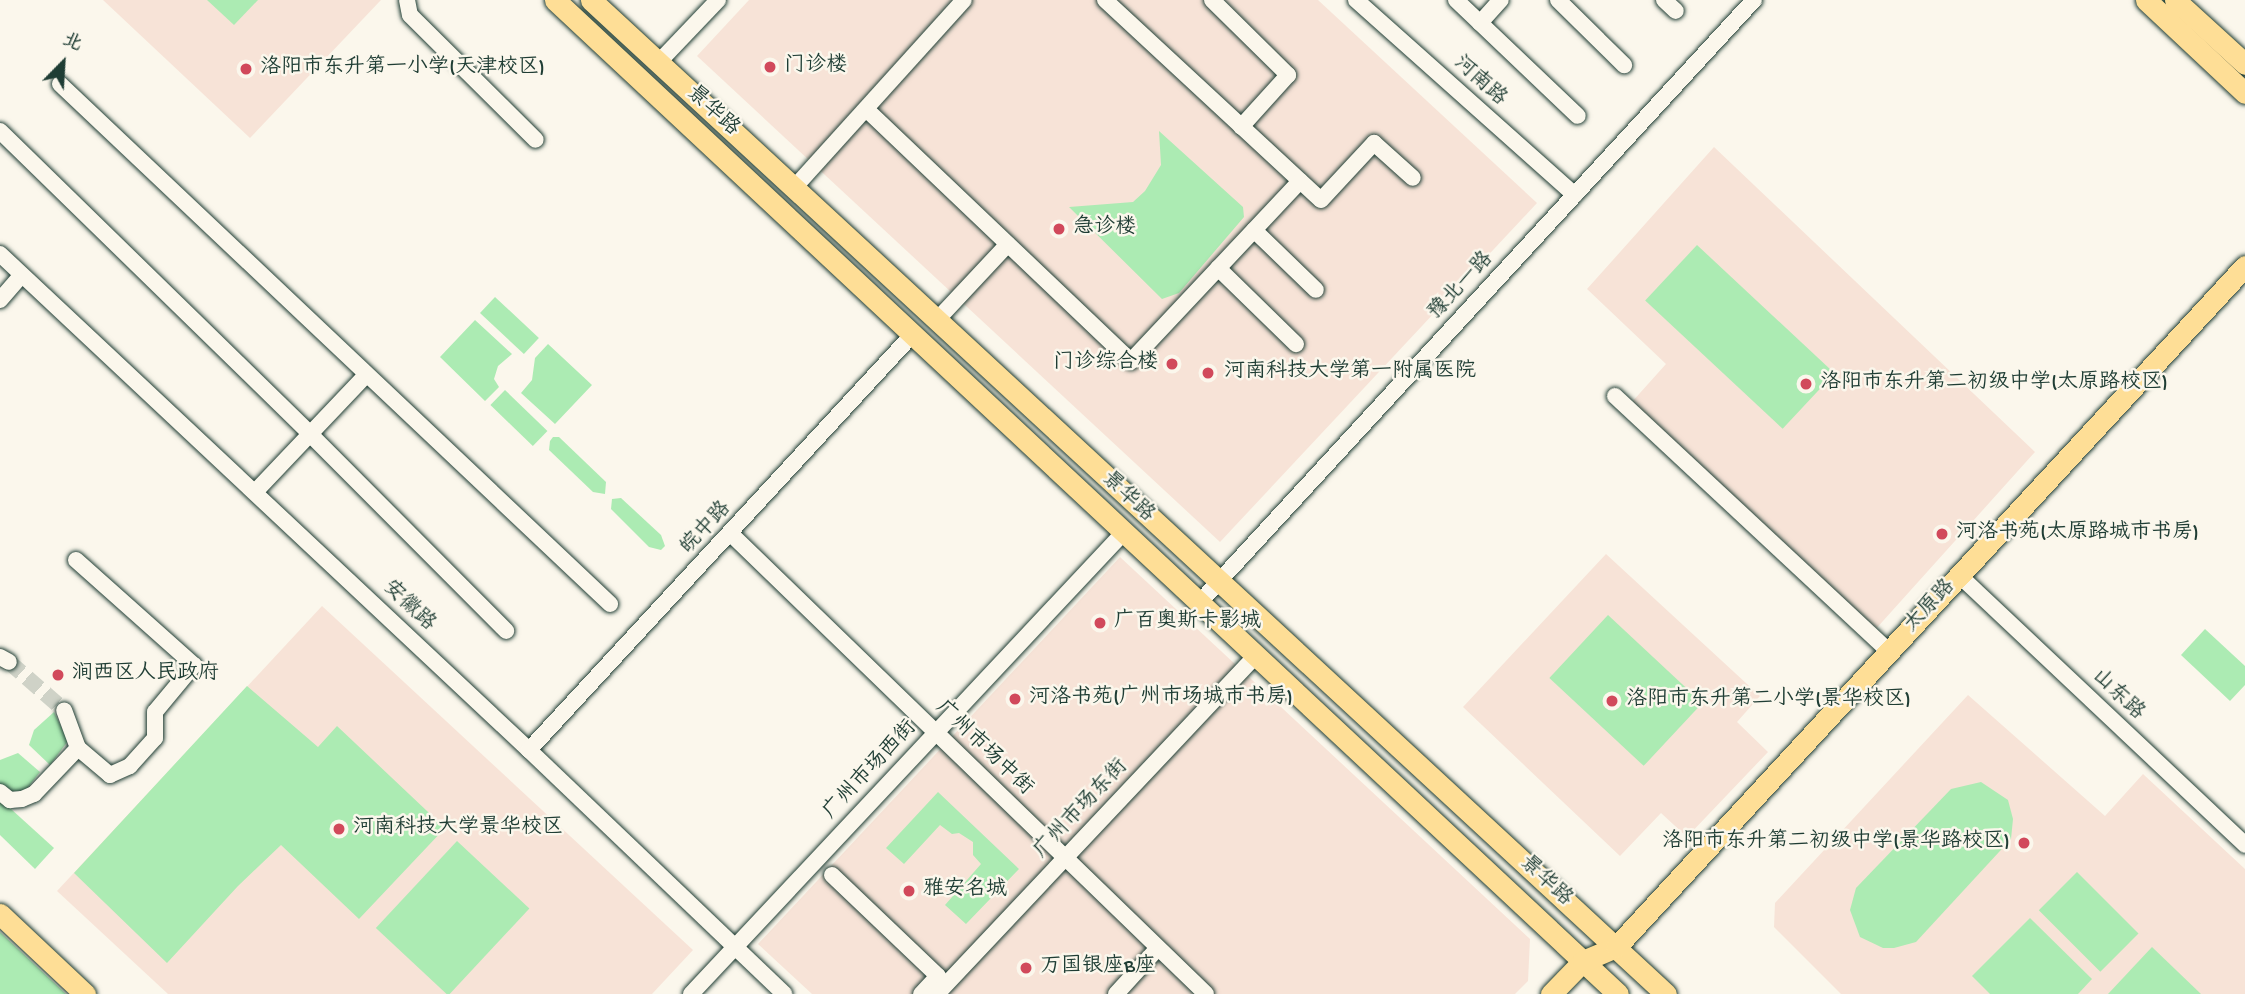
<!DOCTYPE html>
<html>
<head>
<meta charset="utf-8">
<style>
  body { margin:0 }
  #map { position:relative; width:2245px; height:994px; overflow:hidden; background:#fbf7ec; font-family:"Gochi Hand","LXGW WenKai TC",sans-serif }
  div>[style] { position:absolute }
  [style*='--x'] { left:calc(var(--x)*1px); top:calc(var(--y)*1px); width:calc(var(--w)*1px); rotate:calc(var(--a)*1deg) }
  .built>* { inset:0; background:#f7e3d7 }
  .green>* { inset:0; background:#acebb3; transform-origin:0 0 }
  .minor-tunnel>* { height:16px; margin-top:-8px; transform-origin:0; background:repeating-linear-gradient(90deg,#cfd2c7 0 16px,transparent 0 24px) }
  .roads { filter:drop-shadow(0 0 2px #1f3d34) drop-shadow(0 0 2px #1f3d34) }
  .minor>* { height:16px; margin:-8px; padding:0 8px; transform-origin:8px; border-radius:8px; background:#fbf7ec }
  .major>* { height:21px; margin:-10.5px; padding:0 10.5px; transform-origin:10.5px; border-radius:10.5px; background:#fede96 }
  .dots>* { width:19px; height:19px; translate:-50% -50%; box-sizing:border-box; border:4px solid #fbf7ec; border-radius:50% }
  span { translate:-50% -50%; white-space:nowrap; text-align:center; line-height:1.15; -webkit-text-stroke:5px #fbf7ec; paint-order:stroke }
  .poi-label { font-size:21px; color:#1f3d34 }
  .left { translate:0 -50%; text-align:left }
  .right { translate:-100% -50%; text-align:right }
  .street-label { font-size:21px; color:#1f3d34 }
  .north { position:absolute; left:28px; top:28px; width:70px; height:70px; -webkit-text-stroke:5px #fbf7ec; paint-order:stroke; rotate:24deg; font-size:19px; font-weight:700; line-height:28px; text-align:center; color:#1f3d34 }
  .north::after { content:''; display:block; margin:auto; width:24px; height:32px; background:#1f3d34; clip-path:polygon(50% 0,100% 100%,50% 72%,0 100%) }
</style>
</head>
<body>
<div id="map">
  <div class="built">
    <div style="clip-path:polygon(103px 0,381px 0,250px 138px)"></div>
    <div style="clip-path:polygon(749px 0,1318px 0,1537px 203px,1220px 542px,697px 56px)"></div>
    <div style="clip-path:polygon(1714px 147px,2035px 452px,1874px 631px,1631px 403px,1666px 364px,1587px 289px)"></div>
    <div style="clip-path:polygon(1606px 554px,1760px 696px,1737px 722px,1768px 752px,1687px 837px,1661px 813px,1620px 856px,1463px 707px)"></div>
    <div style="clip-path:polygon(1120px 557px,1530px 939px,1528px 981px,1515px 994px,812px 994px,758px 944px)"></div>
    <div style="clip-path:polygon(322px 606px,693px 950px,652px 994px,168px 994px,57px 891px)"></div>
    <div style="clip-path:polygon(1968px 695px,2105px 816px,2143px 774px,2245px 869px,2245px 994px,1841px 994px,1774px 927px,1775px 903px)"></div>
  </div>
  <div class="green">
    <div style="clip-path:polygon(207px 0,258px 0,234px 25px)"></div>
    <div style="clip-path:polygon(1159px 131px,1243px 207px,1244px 217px,1179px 293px,1162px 299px,1069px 207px,1133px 202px,1145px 191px,1161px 165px)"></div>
    <div style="left:1697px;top:245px;width:188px;height:76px;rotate:43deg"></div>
    <div style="left:495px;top:297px;width:60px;height:22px;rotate:43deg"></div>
    <div style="clip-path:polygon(475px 320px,512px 354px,498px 366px,494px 379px,499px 387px,485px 401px,440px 357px)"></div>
    <div style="clip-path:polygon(548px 344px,592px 385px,555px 424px,521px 393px,532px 380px,535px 358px)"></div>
    <div style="left:505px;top:390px;width:59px;height:21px;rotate:44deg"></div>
    <div style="clip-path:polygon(553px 437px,559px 437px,606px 482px,605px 494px,593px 492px,549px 450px,550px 441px)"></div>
    <div style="clip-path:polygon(621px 498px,661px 535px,665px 546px,661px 550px,649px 547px,611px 509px,612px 499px)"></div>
    <div style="left:1608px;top:615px;width:129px;height:86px;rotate:43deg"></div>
    <div style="clip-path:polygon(2205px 629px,2245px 666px,2245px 685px,2230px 701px,2181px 655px)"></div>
    <div style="clip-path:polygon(247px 686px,318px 747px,337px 726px,445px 828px,359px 919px,281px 845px,238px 886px,167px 963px,74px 873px)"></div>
    <div style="clip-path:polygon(54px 712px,68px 741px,50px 765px,29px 745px,34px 730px)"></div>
    <div style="clip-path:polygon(18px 753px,40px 772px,26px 790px,9px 792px,0 784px,0 760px)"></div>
    <div style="clip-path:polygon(1981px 782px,2008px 800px,2013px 819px,2011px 839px,1916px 942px,1894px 948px,1883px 948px,1860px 937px,1850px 910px,1856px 888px,1951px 789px)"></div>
    <div style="clip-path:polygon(938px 792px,1019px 869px,966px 924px,945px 905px,981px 864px,973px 855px,973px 842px,959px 833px,952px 834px,940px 825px,904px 864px,886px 848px)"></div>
    <div style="clip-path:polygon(0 799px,54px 848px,35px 869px,0 835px)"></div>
    <div style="left:457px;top:841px;width:99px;height:119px;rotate:43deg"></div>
    <div style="left:2077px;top:872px;width:87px;height:54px;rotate:45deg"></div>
    <div style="clip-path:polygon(2030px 918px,2092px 979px,2078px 994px,1990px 994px,1972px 976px)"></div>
    <div style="clip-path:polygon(0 932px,66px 994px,0 994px)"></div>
    <div style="clip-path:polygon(2152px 947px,2201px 994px,2108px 994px)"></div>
  </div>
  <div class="minor-tunnel">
    <div style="--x:9;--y:662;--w:73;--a:41.1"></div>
  </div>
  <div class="roads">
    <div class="minor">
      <div style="--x:407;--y:0;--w:15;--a:79"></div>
      <div style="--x:410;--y:15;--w:177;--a:44.8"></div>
      <div style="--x:1105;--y:0;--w:294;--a:42.8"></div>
      <div style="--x:1321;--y:200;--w:78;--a:-47.1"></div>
      <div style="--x:1374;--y:143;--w:52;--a:41.9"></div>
      <div style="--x:1212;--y:0;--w:107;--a:44.6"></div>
      <div style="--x:1288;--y:75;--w:70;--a:132.1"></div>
      <div style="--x:1356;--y:0;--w:293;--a:41.7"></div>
      <div style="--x:1456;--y:0;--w:168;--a:43.6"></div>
      <div style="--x:1558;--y:0;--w:93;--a:44.6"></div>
      <div style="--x:1664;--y:0;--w:16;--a:43"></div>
      <div style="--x:1480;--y:23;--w:31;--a:-48"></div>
      <div style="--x:658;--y:63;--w:87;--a:-46.4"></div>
      <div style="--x:60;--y:84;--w:757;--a:43.39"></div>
      <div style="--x:866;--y:109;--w:366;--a:43.6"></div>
      <div style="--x:1131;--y:361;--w:247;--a:-46.8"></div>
      <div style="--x:0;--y:131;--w:433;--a:44.3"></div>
      <div style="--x:310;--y:434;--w:278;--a:45.1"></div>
      <div style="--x:794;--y:188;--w:253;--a:-47.9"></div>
      <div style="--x:1254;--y:230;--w:86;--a:44.1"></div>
      <div style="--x:0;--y:254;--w:725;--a:43.16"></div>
      <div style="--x:529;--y:750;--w:353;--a:43.7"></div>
      <div style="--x:1218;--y:268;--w:109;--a:44.3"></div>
      <div style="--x:0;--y:300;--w:33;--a:-49"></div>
      <div style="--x:936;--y:321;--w:105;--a:-46.9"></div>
      <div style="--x:1615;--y:396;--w:376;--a:43"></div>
      <div style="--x:255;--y:492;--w:161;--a:-46.5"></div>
      <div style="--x:731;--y:534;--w:661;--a:44.08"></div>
      <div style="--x:76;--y:560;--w:158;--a:41.7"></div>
      <div style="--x:194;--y:665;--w:61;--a:129.7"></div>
      <div style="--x:155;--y:712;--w:26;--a:90"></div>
      <div style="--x:155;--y:738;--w:38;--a:132"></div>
      <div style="--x:130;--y:766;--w:22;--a:156"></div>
      <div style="--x:110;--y:775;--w:42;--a:-139.8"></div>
      <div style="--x:1960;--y:576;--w:392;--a:43.3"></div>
      <div style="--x:1200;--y:602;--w:818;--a:-47.38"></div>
      <div style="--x:0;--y:657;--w:10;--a:29"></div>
      <div style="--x:529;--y:750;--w:566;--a:-47.29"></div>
      <div style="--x:0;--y:792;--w:13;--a:39"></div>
      <div style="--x:10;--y:800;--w:12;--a:-5"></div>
      <div style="--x:22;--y:799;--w:13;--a:-23"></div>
      <div style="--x:34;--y:794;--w:64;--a:-46.3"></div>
      <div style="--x:78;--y:748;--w:40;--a:-110.2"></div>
      <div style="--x:832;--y:875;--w:146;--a:43.6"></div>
      <div style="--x:938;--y:976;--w:25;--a:133"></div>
      <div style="--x:691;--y:994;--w:635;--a:-46.85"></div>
      <div style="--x:937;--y:994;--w:467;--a:-46.7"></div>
      <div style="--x:1116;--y:994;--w:62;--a:-47.6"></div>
    </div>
    <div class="major">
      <div style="--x:555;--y:0;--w:1455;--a:43.08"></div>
      <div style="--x:591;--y:0;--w:1464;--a:42.76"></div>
      <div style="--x:2146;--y:0;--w:136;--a:43.2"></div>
      <div style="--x:2175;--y:0;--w:95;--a:42.4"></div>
      <div style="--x:0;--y:914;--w:117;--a:43.3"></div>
      <div style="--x:1551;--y:994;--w:46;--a:-45.9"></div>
      <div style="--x:1583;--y:961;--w:36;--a:-23"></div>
      <div style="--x:1616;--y:947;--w:927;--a:-47.27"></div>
    </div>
  </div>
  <div class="dots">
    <div style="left:770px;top:67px;background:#d1495b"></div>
    <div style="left:246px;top:69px;background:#d1495b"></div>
    <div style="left:1059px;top:229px;background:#d1495b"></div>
    <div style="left:1172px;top:364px;background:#d1495b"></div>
    <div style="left:1208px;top:373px;background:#d1495b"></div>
    <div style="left:1806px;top:384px;background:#d1495b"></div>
    <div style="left:1942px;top:534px;background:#d1495b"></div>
    <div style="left:1100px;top:623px;background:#d1495b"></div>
    <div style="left:58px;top:675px;background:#d1495b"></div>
    <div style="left:1015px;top:699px;background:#d1495b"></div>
    <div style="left:1612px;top:701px;background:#d1495b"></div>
    <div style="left:339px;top:829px;background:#d1495b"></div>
    <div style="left:2024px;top:843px;background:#d1495b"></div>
    <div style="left:909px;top:891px;background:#d1495b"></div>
    <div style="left:1026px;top:968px;background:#d1495b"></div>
  </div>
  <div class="poi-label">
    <span class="left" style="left:784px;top:67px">门诊楼</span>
    <span class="left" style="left:260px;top:69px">洛阳市东升第一小学(天津校区)</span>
    <span class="left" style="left:1073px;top:229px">急诊楼</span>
    <span class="right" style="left:1158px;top:364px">门诊综合楼</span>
    <span class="left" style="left:1224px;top:373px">河南科技大学第一附属医院</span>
    <span class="left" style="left:1820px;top:384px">洛阳市东升第二初级中学(太原路校区)</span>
    <span class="left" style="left:1956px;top:534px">河洛书苑(太原路城市书房)</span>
    <span class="left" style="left:1114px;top:623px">广百奥斯卡影城</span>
    <span class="left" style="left:72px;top:675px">涧西区人民政府</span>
    <span class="left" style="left:1029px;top:699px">河洛书苑(广州市场城市书房)</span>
    <span class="left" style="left:1626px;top:701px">洛阳市东升第二小学(景华校区)</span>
    <span class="left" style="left:353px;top:829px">河南科技大学景华校区</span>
    <span class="right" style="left:2010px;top:843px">洛阳市东升第二初级中学(景华路校区)</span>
    <span class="left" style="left:923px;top:891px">雅安名城</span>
    <span class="left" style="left:1040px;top:968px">万国银座B座</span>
  </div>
  <div class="street-label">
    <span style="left:1479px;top:82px;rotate:42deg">河南路</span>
    <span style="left:712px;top:112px;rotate:42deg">景华路</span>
    <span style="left:1462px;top:287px;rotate:-47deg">豫北一路</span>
    <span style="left:1127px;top:498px;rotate:43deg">景华路</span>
    <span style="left:707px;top:529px;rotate:-47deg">皖中路</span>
    <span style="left:408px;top:607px;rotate:43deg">安徽路</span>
    <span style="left:1931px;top:607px;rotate:-47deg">太原路</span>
    <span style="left:2117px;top:696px;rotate:43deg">山东路</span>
    <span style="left:983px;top:749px;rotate:44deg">广州市场中街</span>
    <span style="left:871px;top:771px;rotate:-47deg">广州市场西街</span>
    <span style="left:1082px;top:810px;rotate:-47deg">广州市场东街</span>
    <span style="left:1545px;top:882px;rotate:43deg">景华路</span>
  </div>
  <div class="north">北</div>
</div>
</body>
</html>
